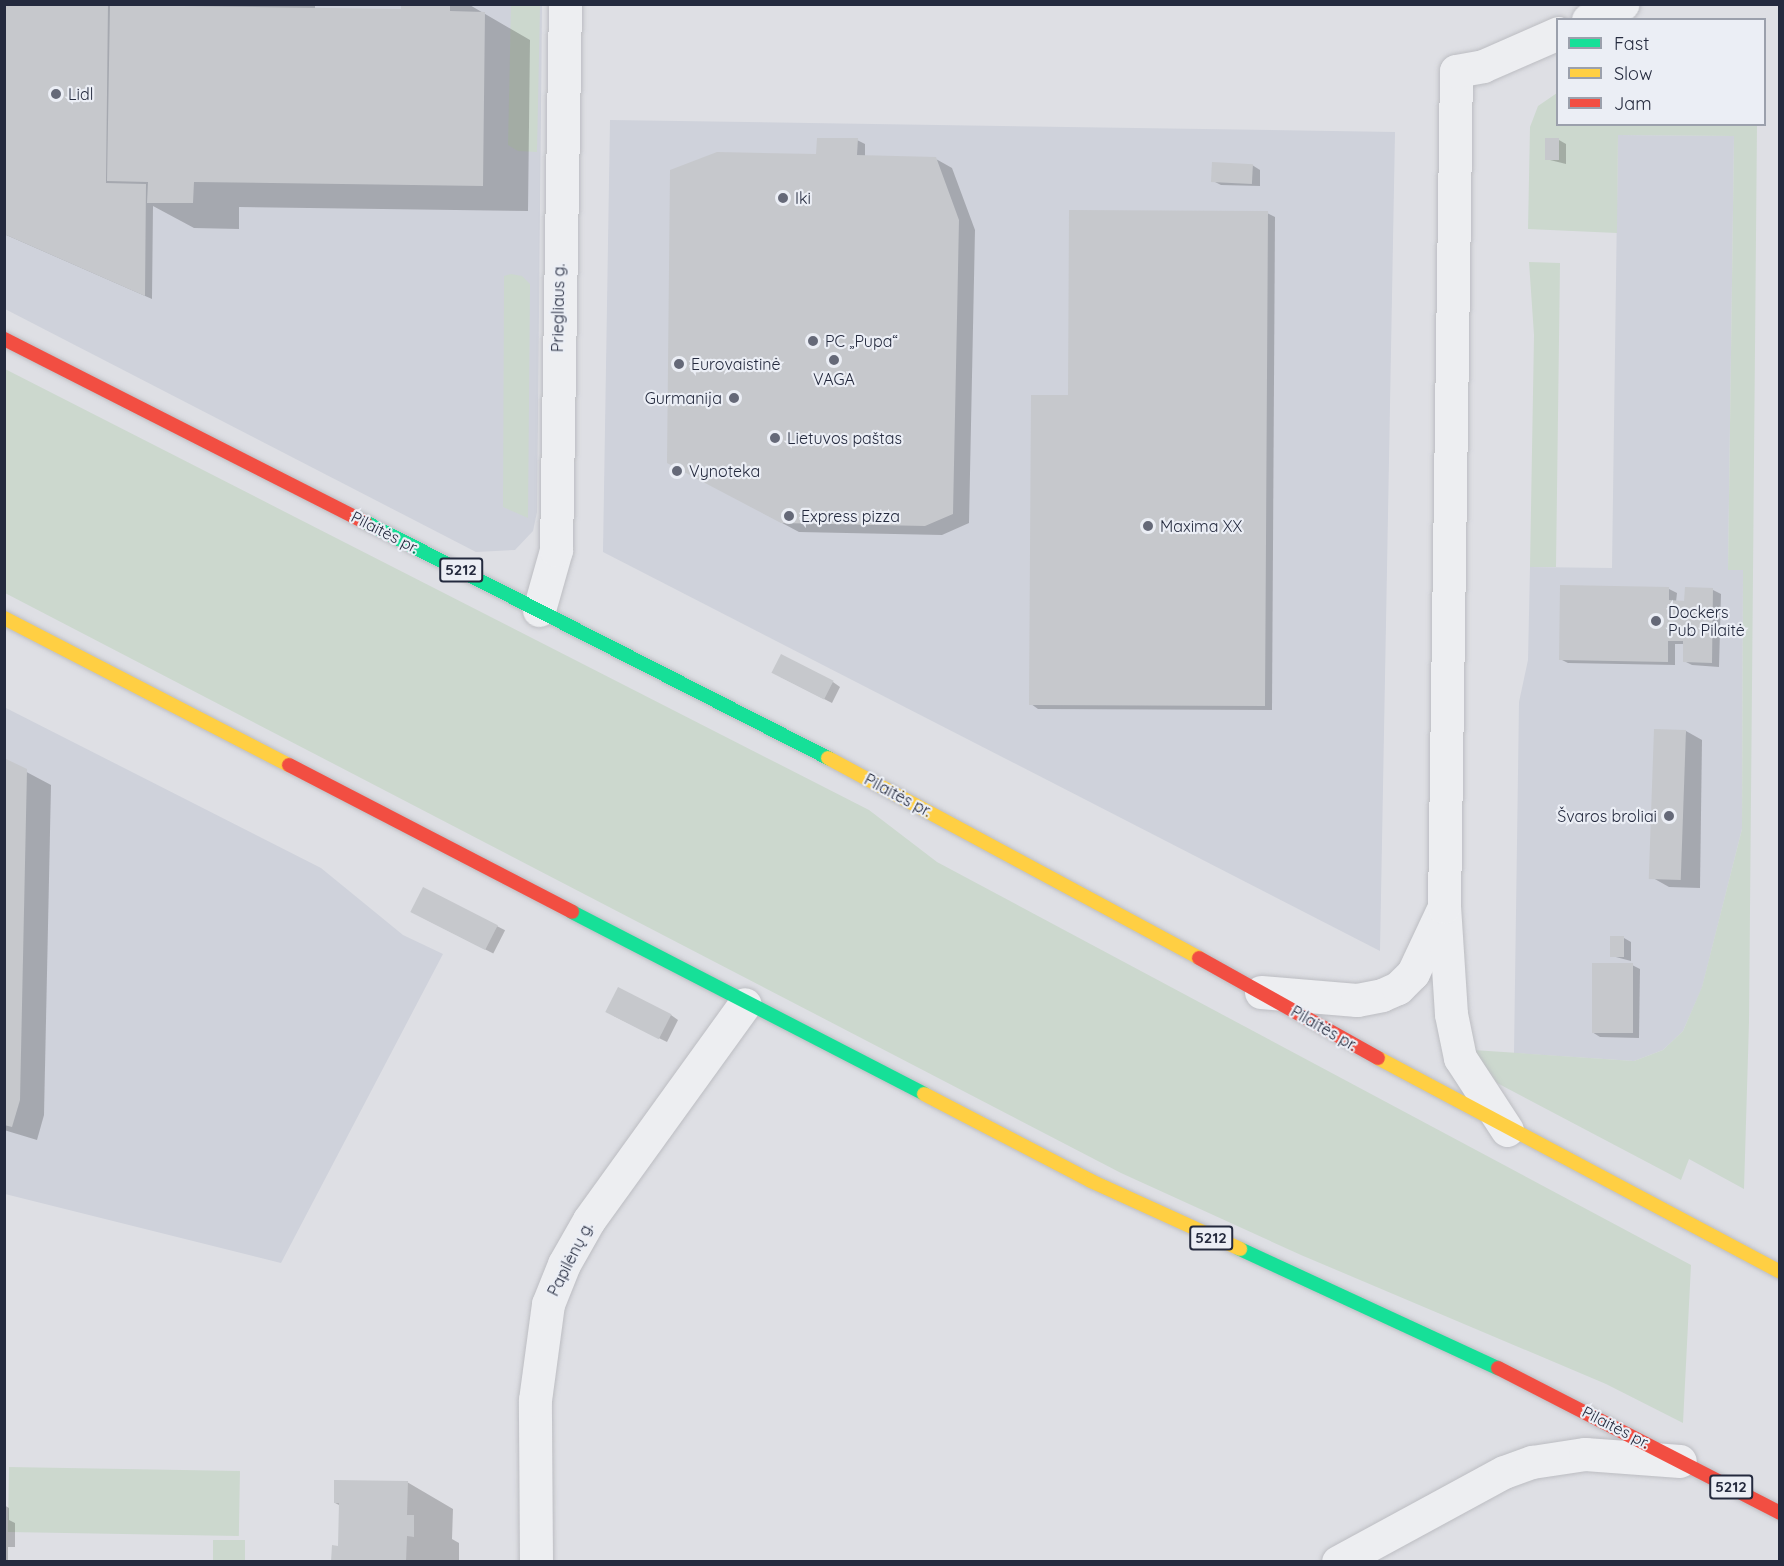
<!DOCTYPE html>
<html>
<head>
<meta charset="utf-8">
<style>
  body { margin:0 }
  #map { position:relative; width:1784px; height:1566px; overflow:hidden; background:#dedfe4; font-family:Quicksand,sans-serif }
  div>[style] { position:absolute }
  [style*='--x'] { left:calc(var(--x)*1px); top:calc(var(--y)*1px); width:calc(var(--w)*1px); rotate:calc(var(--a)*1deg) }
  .built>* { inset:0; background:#cfd2db }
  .green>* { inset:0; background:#ccd8ce; transform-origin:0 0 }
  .shadow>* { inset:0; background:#0003; transform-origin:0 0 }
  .building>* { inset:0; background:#c6c8cc; transform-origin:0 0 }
  .roads { filter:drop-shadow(0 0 2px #bcbdc2) drop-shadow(0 0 2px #bcbdc2) }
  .street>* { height:33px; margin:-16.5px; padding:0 16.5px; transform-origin:16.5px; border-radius:16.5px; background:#edeef1 }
  .fast>* { height:14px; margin:-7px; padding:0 7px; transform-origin:7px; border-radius:7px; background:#16e098 }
  .slow>* { height:14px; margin:-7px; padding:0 7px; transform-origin:7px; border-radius:7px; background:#ffcf43 }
  .jam>* { height:14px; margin:-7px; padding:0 7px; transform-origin:7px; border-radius:7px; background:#f24e42 }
  .dots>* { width:16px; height:16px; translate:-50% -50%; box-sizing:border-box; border:3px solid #ebeef5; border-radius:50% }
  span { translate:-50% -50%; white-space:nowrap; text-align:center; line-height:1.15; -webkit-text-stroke:4.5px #ebeef5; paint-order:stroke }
  .shield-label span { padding:2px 4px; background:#ebeef5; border:2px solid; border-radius:4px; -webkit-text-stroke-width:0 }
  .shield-label { font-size:15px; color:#242a3e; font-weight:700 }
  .poi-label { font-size:16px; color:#242a3e }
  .left { translate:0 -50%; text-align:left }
  .right { translate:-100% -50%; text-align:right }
  .street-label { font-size:16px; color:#242a3e }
  .frame { position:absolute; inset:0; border:6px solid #242a3e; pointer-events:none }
  .legend { position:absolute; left:1556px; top:18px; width:210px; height:108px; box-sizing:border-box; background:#ebeef5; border:2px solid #9ba0ac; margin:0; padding:8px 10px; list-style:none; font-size:18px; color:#242a3e }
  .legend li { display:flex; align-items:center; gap:12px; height:30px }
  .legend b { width:30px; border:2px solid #9ba0ac }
</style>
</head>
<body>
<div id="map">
  <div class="built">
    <div style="clip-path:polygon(4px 5px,542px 5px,537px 512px,533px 531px,515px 550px,476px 552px,5px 309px)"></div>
    <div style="clip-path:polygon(610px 120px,1395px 132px,1380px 951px,603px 552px)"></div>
    <div style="clip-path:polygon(1618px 135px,1734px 136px,1728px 570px,1743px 570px,1742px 829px,1702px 988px,1683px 1031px,1663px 1050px,1634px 1061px,1514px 1053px,1519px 702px,1528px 660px,1530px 567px,1612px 568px)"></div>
    <div style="clip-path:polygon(4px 707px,321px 868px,403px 935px,443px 954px,281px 1263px,5px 1194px)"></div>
  </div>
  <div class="green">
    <div style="clip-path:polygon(511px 5px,540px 5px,537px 152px,518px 151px,508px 145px)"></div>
    <div style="clip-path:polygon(1557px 93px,1558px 124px,1757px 125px,1749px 1022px,1744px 1189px,1689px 1159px,1681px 1180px,1497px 1083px,1473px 1050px,1634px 1061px,1663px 1050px,1683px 1031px,1702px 987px,1742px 829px,1743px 570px,1728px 570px,1734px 136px,1618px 135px,1617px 233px,1528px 229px,1530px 127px,1538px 106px)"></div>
    <div style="clip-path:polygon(1529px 262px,1560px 263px,1556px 567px,1530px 567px,1534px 335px)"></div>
    <div style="clip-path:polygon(511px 274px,522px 276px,530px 284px,528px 518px,503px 507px,504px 276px)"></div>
    <div style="clip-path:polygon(5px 369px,869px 810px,937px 862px,1691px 1265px,1683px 1423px,1606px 1384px,1301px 1255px,1121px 1173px,5px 593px)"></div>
    <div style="left:9px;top:1467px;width:231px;height:65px;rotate:1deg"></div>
    <div style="left:213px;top:1540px;width:32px;height:21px"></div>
  </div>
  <div class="shadow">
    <div style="clip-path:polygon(4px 4px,315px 4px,315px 9px,403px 10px,403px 4px,468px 4px,530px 40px,528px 211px,239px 207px,239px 229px,194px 228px,153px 206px,152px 299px,4px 234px)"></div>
    <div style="clip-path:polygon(857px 140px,865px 144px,865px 157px,936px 159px,952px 168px,975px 230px,969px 523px,942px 535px,799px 532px,685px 471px,823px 156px)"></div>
    <div style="clip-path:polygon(1559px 140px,1566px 144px,1566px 164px,1546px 159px)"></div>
    <div style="clip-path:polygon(1252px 165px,1260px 170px,1260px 186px,1221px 185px,1213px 181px)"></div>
    <div style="clip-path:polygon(1267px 213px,1275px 217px,1272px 710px,1038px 709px,1031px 704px,1069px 397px)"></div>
    <div style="clip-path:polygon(1562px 586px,1669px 589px,1677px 593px,1676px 602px,1686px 602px,1686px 589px,1713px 590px,1721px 594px,1719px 667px,1692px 665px,1684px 661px,1685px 644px,1675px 644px,1675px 665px,1568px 663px,1560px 659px)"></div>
    <div style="clip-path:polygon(781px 677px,833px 682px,840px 687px,832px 703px)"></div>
    <div style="clip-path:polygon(1686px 731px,1702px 740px,1700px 888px,1669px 887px,1653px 878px)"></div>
    <div style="clip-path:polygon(4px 760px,51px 785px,44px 1115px,37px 1140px,4px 1130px)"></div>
    <div style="left:424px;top:889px;width:91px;height:26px;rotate:27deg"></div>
    <div style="clip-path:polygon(1624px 938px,1631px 942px,1631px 961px,1612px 956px)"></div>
    <div style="clip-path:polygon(1632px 965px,1640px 969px,1639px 1038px,1600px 1037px,1592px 1032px)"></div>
    <div style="clip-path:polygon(671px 1015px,678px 1020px,667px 1042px,614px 1016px)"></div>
    <div style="clip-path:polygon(407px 1482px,453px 1509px,452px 1539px,459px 1543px,459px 1562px,333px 1562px,340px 1547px,341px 1506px,335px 1503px)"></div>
    <div style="clip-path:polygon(4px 1505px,9px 1508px,9px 1520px,15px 1523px,15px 1547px,8px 1547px,8px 1562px,4px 1562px)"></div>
  </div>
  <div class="building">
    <div style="clip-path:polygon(4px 4px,108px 4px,106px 183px,146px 184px,145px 296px,4px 234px)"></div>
    <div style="clip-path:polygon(401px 4px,450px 4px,450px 11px,485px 12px,483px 186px,194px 182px,193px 203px,147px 203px,148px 182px,107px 181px,110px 5px,401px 9px)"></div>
    <div style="clip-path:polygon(817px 138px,858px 138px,857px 155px,936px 157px,959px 220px,953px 514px,925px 526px,781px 523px,667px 463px,670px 170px,717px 152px,816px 154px)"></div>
    <div style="left:1545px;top:138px;width:14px;height:22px"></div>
    <div style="left:1212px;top:162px;width:41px;height:20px;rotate:3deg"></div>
    <div style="clip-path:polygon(1069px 210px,1268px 211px,1265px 706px,1029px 705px,1031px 395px,1068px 395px)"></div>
    <div style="clip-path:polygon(1560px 585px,1669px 587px,1669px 600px,1684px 601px,1685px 587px,1713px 588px,1712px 663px,1683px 662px,1683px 641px,1668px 641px,1668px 662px,1559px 660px)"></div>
    <div style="left:781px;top:654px;width:59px;height:21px;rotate:27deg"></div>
    <div style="left:1654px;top:729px;width:32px;height:150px;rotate:2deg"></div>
    <div style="clip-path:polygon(4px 758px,27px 769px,20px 1100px,12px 1127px,4px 1125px)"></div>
    <div style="left:423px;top:887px;width:84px;height:28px;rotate:27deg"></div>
    <div style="left:1610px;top:936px;width:14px;height:21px"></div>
    <div style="left:1592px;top:963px;width:41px;height:70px"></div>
    <div style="left:618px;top:987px;width:60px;height:28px;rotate:27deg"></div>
    <div style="clip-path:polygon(334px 1480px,408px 1481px,407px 1515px,414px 1515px,414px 1537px,407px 1536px,406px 1562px,331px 1562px,332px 1545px,338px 1546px,339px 1503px,334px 1503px)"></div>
  </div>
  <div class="roads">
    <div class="street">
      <div style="--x:1588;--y:20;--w:38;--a:-25"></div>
      <div style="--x:539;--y:610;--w:62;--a:-74.2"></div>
      <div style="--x:556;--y:550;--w:546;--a:-89.06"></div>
      <div style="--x:1261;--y:992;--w:96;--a:4.8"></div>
      <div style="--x:1357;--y:1000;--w:25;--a:-11"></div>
      <div style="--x:1382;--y:995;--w:17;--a:-24"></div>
      <div style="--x:1398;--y:988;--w:21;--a:-45"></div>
      <div style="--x:1413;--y:973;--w:68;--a:-64.9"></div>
      <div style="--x:1507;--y:1130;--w:86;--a:-123.1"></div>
      <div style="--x:1460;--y:1058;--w:45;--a:-101.6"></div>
      <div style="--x:1451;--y:1014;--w:107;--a:-93.7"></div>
      <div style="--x:1444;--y:907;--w:836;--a:-89.18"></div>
      <div style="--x:1456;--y:71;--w:27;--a:-10"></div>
      <div style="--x:1483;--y:66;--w:82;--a:-23.7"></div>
      <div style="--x:536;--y:1562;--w:162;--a:-90.4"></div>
      <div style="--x:535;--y:1400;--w:97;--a:-82.3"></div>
      <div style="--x:548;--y:1304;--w:43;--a:-68.2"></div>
      <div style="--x:564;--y:1264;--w:51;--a:-60.4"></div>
      <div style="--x:589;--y:1220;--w:266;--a:-54.2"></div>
      <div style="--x:1338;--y:1562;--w:189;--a:-28.5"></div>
      <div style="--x:1504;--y:1472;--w:30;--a:-20"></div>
      <div style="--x:1532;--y:1462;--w:54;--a:-8.6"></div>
      <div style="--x:1585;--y:1454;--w:95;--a:4.2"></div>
    </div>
    <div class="fast">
      <div style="--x:365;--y:522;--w:520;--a:27.01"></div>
      <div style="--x:572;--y:912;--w:396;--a:27.3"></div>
      <div style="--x:1240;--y:1249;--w:284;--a:24.8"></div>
    </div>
    <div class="slow">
      <div style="--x:4;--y:618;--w:321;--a:27.3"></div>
      <div style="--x:828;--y:758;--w:421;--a:28.3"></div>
      <div style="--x:1378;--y:1058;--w:455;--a:28"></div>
      <div style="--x:924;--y:1094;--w:188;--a:27.5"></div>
      <div style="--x:1091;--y:1181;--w:164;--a:24.5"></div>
    </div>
    <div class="jam">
      <div style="--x:4;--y:339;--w:405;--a:26.9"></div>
      <div style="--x:289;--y:765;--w:319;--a:27.4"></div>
      <div style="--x:1199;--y:958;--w:205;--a:29.2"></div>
      <div style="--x:1498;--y:1368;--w:317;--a:27.2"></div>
    </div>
  </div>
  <div class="dots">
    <div style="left:56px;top:94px;background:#656978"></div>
    <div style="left:783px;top:198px;background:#656978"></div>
    <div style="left:813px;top:341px;background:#656978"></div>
    <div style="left:834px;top:360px;background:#656978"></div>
    <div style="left:679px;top:364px;background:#656978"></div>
    <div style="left:734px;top:398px;background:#656978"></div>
    <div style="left:775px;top:438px;background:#656978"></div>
    <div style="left:677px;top:471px;background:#656978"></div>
    <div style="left:789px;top:516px;background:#656978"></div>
    <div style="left:1148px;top:526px;background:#656978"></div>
    <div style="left:1656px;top:621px;background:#656978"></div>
    <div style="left:1669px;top:816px;background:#656978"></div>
  </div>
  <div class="shield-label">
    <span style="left:461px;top:570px">5212</span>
    <span style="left:1211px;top:1238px">5212</span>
    <span style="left:1731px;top:1487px">5212</span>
  </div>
  <div class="poi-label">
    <span class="left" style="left:68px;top:94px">Lidl</span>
    <span class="left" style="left:795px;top:198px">Iki</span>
    <span class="left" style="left:825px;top:341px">PC „Pupa“</span>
    <span class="left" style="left:691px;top:364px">Eurovaistinė</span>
    <span style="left:834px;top:379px">VAGA</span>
    <span class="right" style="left:722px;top:398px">Gurmanija</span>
    <span class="left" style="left:787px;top:438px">Lietuvos paštas</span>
    <span class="left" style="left:689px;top:471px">Vynoteka</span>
    <span class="left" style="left:801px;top:516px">Express pizza</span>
    <span class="left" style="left:1160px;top:526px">Maxima XX</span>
    <span class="left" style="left:1668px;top:621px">Dockers<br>Pub Pilaitė</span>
    <span class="right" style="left:1657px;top:816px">Švaros broliai</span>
  </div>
  <div class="street-label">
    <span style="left:558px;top:308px;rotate:-89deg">Priegliaus g.</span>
    <span style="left:385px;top:532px;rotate:27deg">Pilaitės pr.</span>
    <span style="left:898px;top:795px;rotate:28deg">Pilaitės pr.</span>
    <span style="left:1324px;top:1028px;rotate:30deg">Pilaitės pr.</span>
    <span style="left:570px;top:1259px;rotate:-63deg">Papilėnų g.</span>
    <span style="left:1616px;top:1427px;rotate:27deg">Pilaitės pr.</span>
  </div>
  <div class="frame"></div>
  <ul class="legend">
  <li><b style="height:8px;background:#16e098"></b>Fast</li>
  <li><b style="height:8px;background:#ffcf43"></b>Slow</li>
  <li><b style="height:8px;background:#f24e42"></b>Jam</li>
  </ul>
</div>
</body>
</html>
